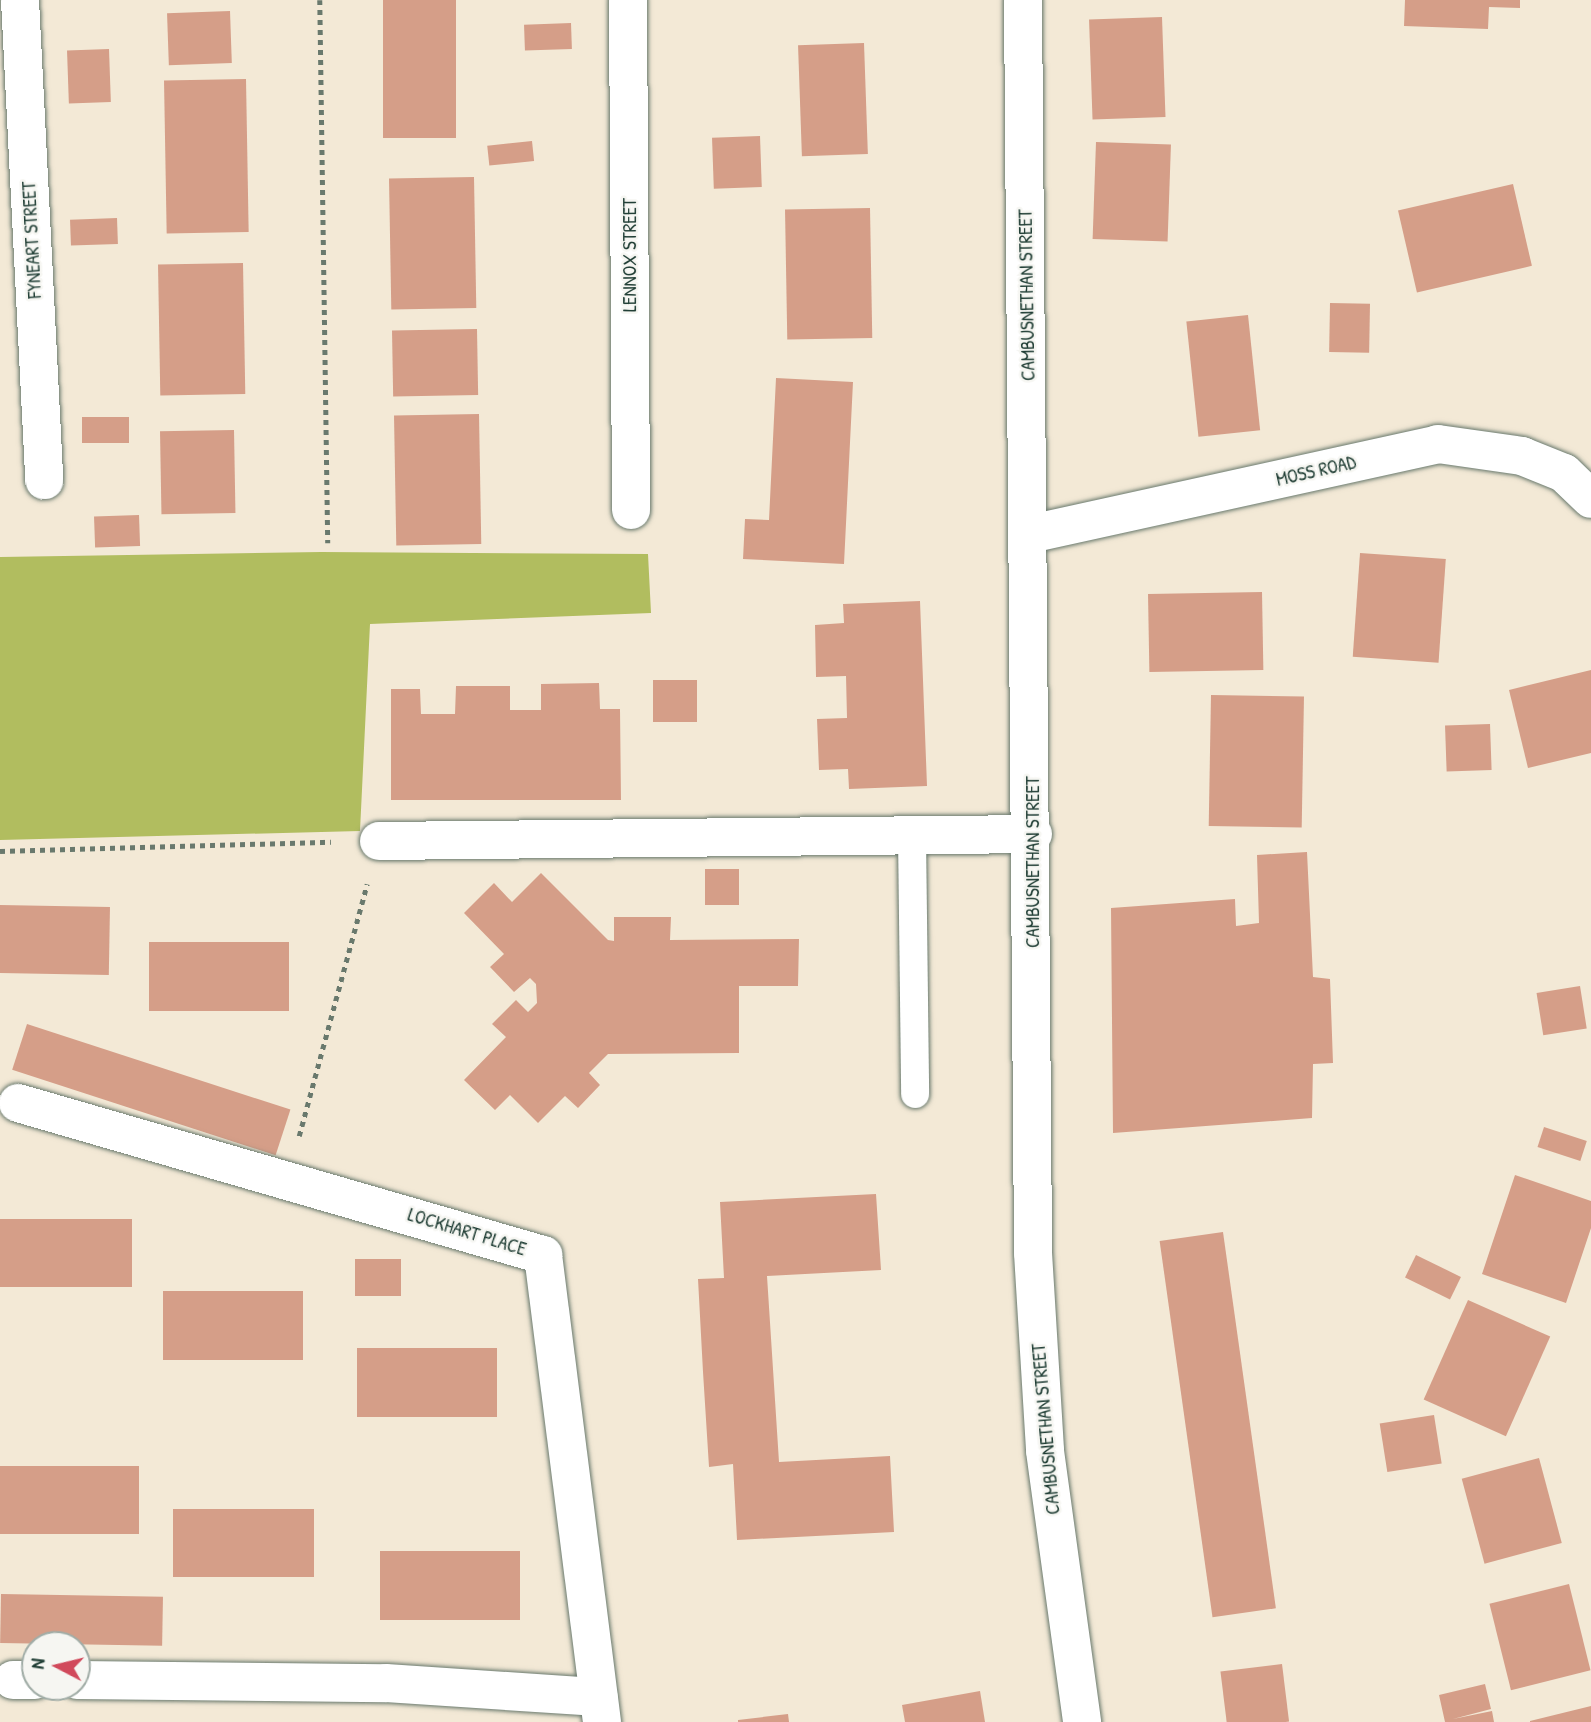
<!DOCTYPE html>
<html>
<head>
<meta charset="utf-8">
<style>
  body { margin:0 }
  #map { position:relative; width:1591px; height:1722px; overflow:hidden; background:#f3e9d6; font-family:"Patrick Hand",sans-serif }
  div>[style] { position:absolute }
  [style*='--x'] { left:calc(var(--x)*1px); top:calc(var(--y)*1px); width:calc(var(--w)*1px); rotate:calc(var(--a)*1deg) }
  .green>* { inset:0; background:#b1bd5f }
  .building>* { inset:0; background:#d59e88; transform-origin:0 0 }
  .path>* { height:4.5px; margin-top:-2.25px; transform-origin:0; background:repeating-linear-gradient(90deg,#69796d 0 5px,transparent 0 10px) }
  .roads { filter:drop-shadow(0 0 2px #69796d) drop-shadow(0 0 2px #69796d) }
  .service>* { height:28px; margin:-14px; padding:0 14px; transform-origin:14px; border-radius:14px; background:#fff }
  .minor>* { height:38px; margin:-19px; padding:0 19px; transform-origin:19px; border-radius:19px; background:#fff }
  .primary>* { height:38px; margin:-19px; padding:0 19px; transform-origin:19px; border-radius:19px; background:#fff }
  span { translate:-50% -50%; white-space:nowrap; text-align:center; line-height:1.15; -webkit-text-stroke:5px #f6f6f2; paint-order:stroke }
  .street-label { font-size:19px; color:#1f3d34 }
  .north { position:absolute; left:21px; top:1631px; width:70px; height:70px; box-sizing:border-box; background:#f6f6f2; border:2px solid #a0aca6; border-radius:50%; rotate:277deg; font-size:19px; font-weight:700; line-height:28px; text-align:center; color:#1f3d34 }
  .north::after { content:''; display:block; margin:auto; width:24px; height:32px; background:#d1495b; clip-path:polygon(50% 0,100% 100%,50% 72%,0 100%) }
</style>
</head>
<body>
<div id="map">
  <div class="green">
    <div style="clip-path:polygon(321px 552px,648px 554px,651px 613px,370px 624px,360px 831px,0 840px,0 557px)"></div>
  </div>
  <div class="building">
    <div style="left:383px;top:0;width:73px;height:138px"></div>
    <div style="clip-path:polygon(1405px 0,1520px 0,1520px 8px,1489px 7px,1488px 29px,1404px 26px)"></div>
    <div style="left:230px;top:11px;width:52px;height:63px;rotate:88deg"></div>
    <div style="left:1162px;top:17px;width:100px;height:73px;rotate:88deg"></div>
    <div style="left:571px;top:23px;width:26px;height:47px;rotate:88deg"></div>
    <div style="left:864px;top:43px;width:111px;height:66px;rotate:88deg"></div>
    <div style="left:109px;top:49px;width:53px;height:42px;rotate:88deg"></div>
    <div style="left:246px;top:79px;width:153px;height:82px;rotate:89deg"></div>
    <div style="left:760px;top:136px;width:51px;height:48px;rotate:88deg"></div>
    <div style="left:532px;top:141px;width:20px;height:45px;rotate:84deg"></div>
    <div style="left:1096px;top:142px;width:75px;height:97px;rotate:2deg"></div>
    <div style="left:474px;top:177px;width:131px;height:85px;rotate:89deg"></div>
    <div style="left:1513px;top:184px;width:84px;height:118px;rotate:77deg"></div>
    <div style="left:870px;top:208px;width:130px;height:85px;rotate:89deg"></div>
    <div style="left:117px;top:218px;width:26px;height:47px;rotate:88deg"></div>
    <div style="left:243px;top:263px;width:131px;height:85px;rotate:89deg"></div>
    <div style="left:1330px;top:303px;width:40px;height:49px;rotate:1deg"></div>
    <div style="left:1248px;top:315px;width:116px;height:62px;rotate:84deg"></div>
    <div style="left:477px;top:329px;width:66px;height:85px;rotate:89deg"></div>
    <div style="clip-path:polygon(776px 378px,853px 382px,844px 564px,743px 559px,745px 519px,769px 520px)"></div>
    <div style="left:479px;top:414px;width:130px;height:85px;rotate:89deg"></div>
    <div style="left:129px;top:417px;width:26px;height:47px;rotate:90deg"></div>
    <div style="left:234px;top:430px;width:83px;height:74px;rotate:89deg"></div>
    <div style="left:139px;top:515px;width:31px;height:45px;rotate:88deg"></div>
    <div style="left:1360px;top:553px;width:86px;height:104px;rotate:4deg"></div>
    <div style="left:1262px;top:592px;width:78px;height:114px;rotate:89deg"></div>
    <div style="clip-path:polygon(920px 601px,927px 786px,849px 789px,848px 769px,819px 770px,817px 719px,847px 718px,846px 676px,816px 677px,815px 625px,844px 623px,843px 604px)"></div>
    <div style="clip-path:polygon(1591px 670px,1591px 753px,1528px 768px,1509px 690px)"></div>
    <div style="left:697px;top:680px;width:42px;height:44px;rotate:90deg"></div>
    <div style="clip-path:polygon(599px 683px,600px 709px,620px 709px,621px 800px,391px 800px,391px 689px,420px 689px,421px 714px,455px 714px,456px 686px,510px 686px,510px 710px,541px 710px,541px 684px)"></div>
    <div style="left:1211px;top:695px;width:93px;height:131px;rotate:1deg"></div>
    <div style="left:1490px;top:724px;width:46px;height:45px;rotate:88deg"></div>
    <div style="clip-path:polygon(1307px 852px,1313px 977px,1330px 979px,1333px 1063px,1313px 1064px,1312px 1118px,1113px 1133px,1111px 908px,1235px 899px,1236px 926px,1259px 923px,1257px 855px)"></div>
    <div style="left:705px;top:869px;width:34px;height:36px"></div>
    <div style="clip-path:polygon(541px 873px,608px 940px,614px 941px,614px 917px,671px 917px,670px 940px,799px 939px,798px 986px,739px 986px,739px 1053px,608px 1054px,589px 1073px,600px 1085px,578px 1108px,565px 1096px,538px 1123px,510px 1095px,495px 1110px,464px 1080px,506px 1037px,492px 1024px,516px 1000px,528px 1012px,537px 1003px,536px 984px,530px 978px,514px 992px,490px 967px,504px 954px,464px 913px,494px 883px,512px 902px)"></div>
    <div style="left:0;top:905px;width:110px;height:68px;rotate:1deg"></div>
    <div style="left:149px;top:942px;width:140px;height:69px"></div>
    <div style="left:1580px;top:986px;width:43px;height:44px;rotate:81deg"></div>
    <div style="left:27px;top:1024px;width:277px;height:48px;rotate:18deg"></div>
    <div style="left:1544px;top:1127px;width:45px;height:21px;rotate:18deg"></div>
    <div style="clip-path:polygon(1515px 1175px,1591px 1201px,1591px 1228px,1566px 1303px,1482px 1274px)"></div>
    <div style="clip-path:polygon(876px 1194px,881px 1270px,767px 1276px,779px 1462px,890px 1456px,894px 1532px,737px 1540px,733px 1464px,709px 1467px,703px 1372px,698px 1279px,724px 1278px,720px 1202px)"></div>
    <div style="left:0;top:1219px;width:132px;height:68px"></div>
    <div style="left:1223px;top:1232px;width:380px;height:64px;rotate:82deg"></div>
    <div style="left:1416px;top:1255px;width:50px;height:25px;rotate:26deg"></div>
    <div style="left:355px;top:1259px;width:46px;height:37px"></div>
    <div style="left:163px;top:1291px;width:140px;height:69px"></div>
    <div style="left:1468px;top:1300px;width:90px;height:109px;rotate:24deg"></div>
    <div style="left:357px;top:1348px;width:140px;height:69px"></div>
    <div style="left:1434px;top:1415px;width:49px;height:55px;rotate:81deg"></div>
    <div style="left:1539px;top:1458px;width:88px;height:80px;rotate:75deg"></div>
    <div style="left:0;top:1466px;width:139px;height:68px"></div>
    <div style="left:173px;top:1509px;width:141px;height:68px"></div>
    <div style="left:380px;top:1551px;width:140px;height:69px"></div>
    <div style="left:1569px;top:1584px;width:89px;height:82px;rotate:76deg"></div>
    <div style="left:1px;top:1594px;width:162px;height:49px;rotate:1deg"></div>
    <div style="left:1282px;top:1664px;width:58px;height:62px;rotate:83deg"></div>
    <div style="clip-path:polygon(1485px 1684px,1491px 1709px,1453px 1719px,1492px 1711px,1494px 1722px,1445px 1722px,1439px 1695px)"></div>
    <div style="clip-path:polygon(980px 1691px,985px 1722px,905px 1722px,902px 1705px)"></div>
    <div style="clip-path:polygon(1591px 1706px,1591px 1722px,1530px 1722px,1530px 1721px)"></div>
    <div style="clip-path:polygon(788px 1714px,789px 1722px,738px 1722px,738px 1720px)"></div>
  </div>
  <div class="path">
    <div style="--x:320;--y:0;--w:543;--a:89.16"></div>
    <div style="--x:0;--y:851;--w:331;--a:-1.6"></div>
    <div style="--x:299;--y:1136;--w:261;--a:-74.9"></div>
  </div>
  <div class="roads">
    <div class="service">
      <div style="--x:912;--y:835;--w:259;--a:89.3"></div>
    </div>
    <div class="minor">
      <div style="--x:20;--y:0;--w:481;--a:87.1"></div>
      <div style="--x:628;--y:0;--w:510;--a:89.66"></div>
      <div style="--x:1030;--y:534;--w:418;--a:-12.4"></div>
      <div style="--x:1438;--y:444;--w:85;--a:8.1"></div>
      <div style="--x:1522;--y:456;--w:45;--a:22"></div>
      <div style="--x:1564;--y:473;--w:37;--a:44"></div>
      <div style="--x:379;--y:841;--w:654;--a:-0.61"></div>
      <div style="--x:18;--y:1103;--w:547;--a:16.15"></div>
      <div style="--x:543;--y:1255;--w:471;--a:82.8"></div>
      <div style="--x:13;--y:1680;--w:22;--a:0"></div>
      <div style="--x:77;--y:1680;--w:309;--a:0.6"></div>
      <div style="--x:386;--y:1683;--w:213;--a:3.8"></div>
    </div>
    <div class="primary">
      <div style="--x:1023;--y:0;--w:1253;--a:89.54"></div>
      <div style="--x:1033;--y:1253;--w:198;--a:86.5"></div>
      <div style="--x:1045;--y:1451;--w:274;--a:82.2"></div>
    </div>
  </div>
  <div class="street-label">
    <span style="left:32px;top:240px;rotate:-93deg">FYNEART STREET</span>
    <span style="left:630px;top:255px;rotate:-90deg">LENNOX STREET</span>
    <span style="left:1027px;top:295px;rotate:-91deg">CAMBUSNETHAN STREET</span>
    <span style="left:1316px;top:471px;rotate:-13deg">MOSS ROAD</span>
    <span style="left:1033px;top:862px;rotate:-90deg">CAMBUSNETHAN STREET</span>
    <span style="left:467px;top:1232px;rotate:17deg">LOCKHART PLACE</span>
    <span style="left:1046px;top:1429px;rotate:-95deg">CAMBUSNETHAN STREET</span>
  </div>
  <div class="north">N</div>
</div>
</body>
</html>
